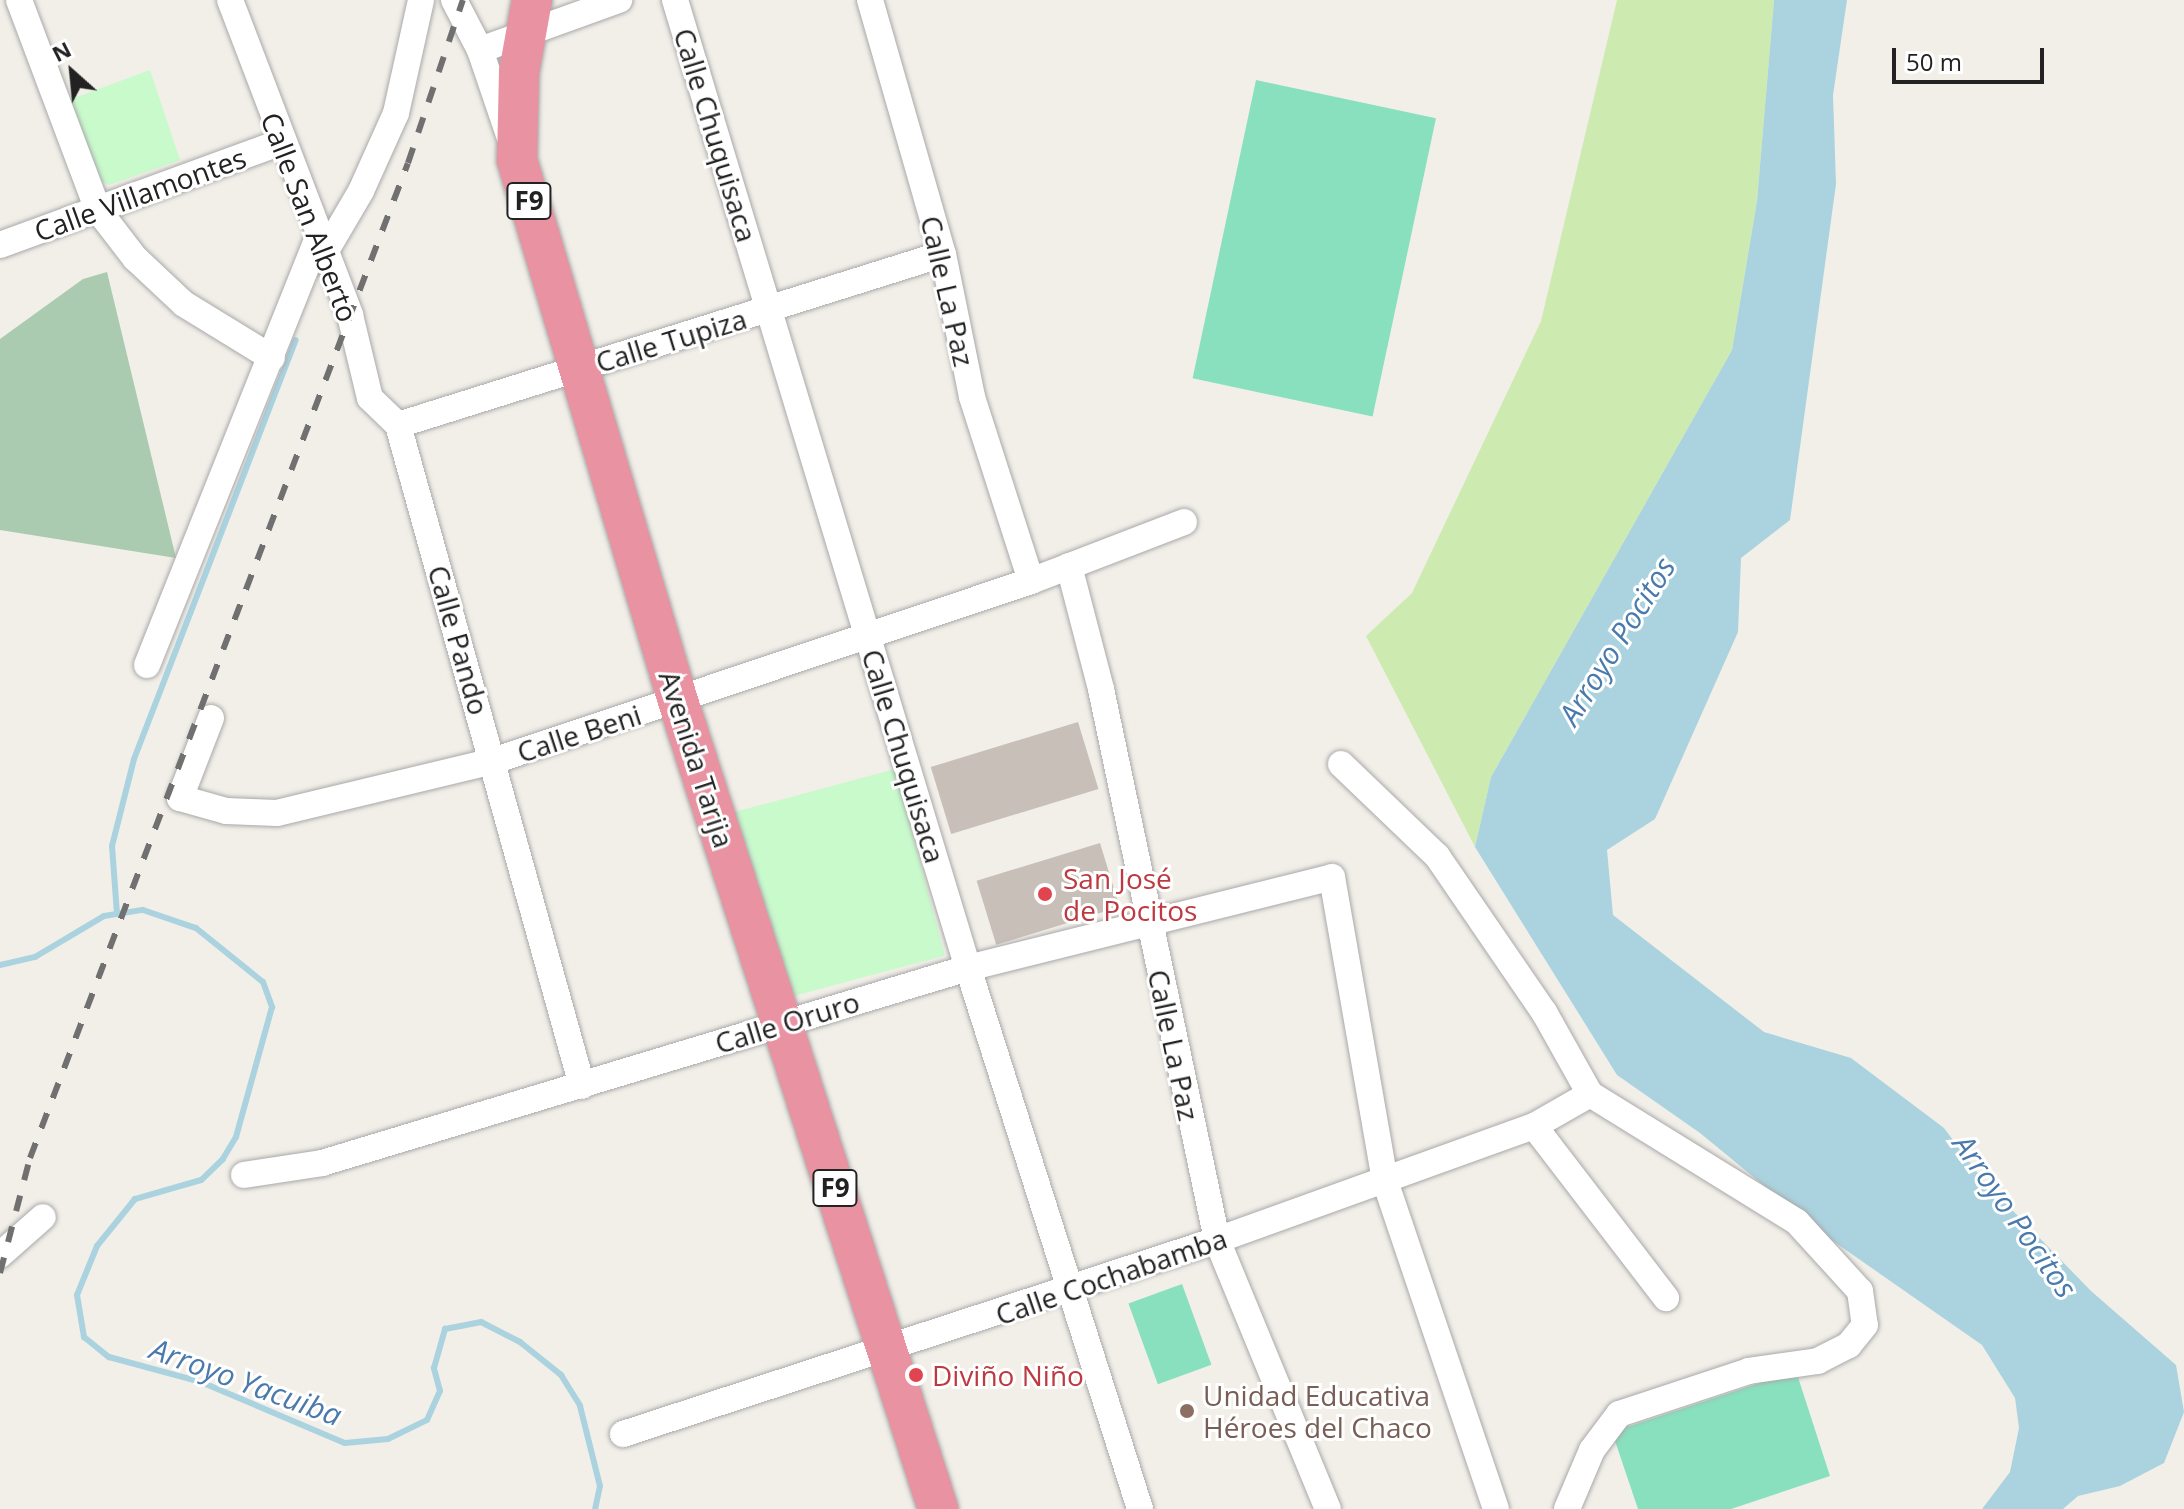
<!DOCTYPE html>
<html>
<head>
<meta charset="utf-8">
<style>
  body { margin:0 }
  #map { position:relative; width:2184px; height:1509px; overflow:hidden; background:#f2efe9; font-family:"Open Sans",sans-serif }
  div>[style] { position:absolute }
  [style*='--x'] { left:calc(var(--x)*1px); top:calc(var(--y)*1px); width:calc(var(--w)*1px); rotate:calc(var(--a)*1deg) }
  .grass>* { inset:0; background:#cdebb0 }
  .cemetery>* { inset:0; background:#aacbaf }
  .park>* { inset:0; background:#c8facc; transform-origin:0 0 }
  .pitch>* { inset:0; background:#88e0be; transform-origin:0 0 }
  .water>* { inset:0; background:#aad3df }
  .stream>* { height:6px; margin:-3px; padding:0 3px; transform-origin:3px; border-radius:3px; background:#aad3df }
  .building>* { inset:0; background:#c7bfb8; transform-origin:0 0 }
  .roads { filter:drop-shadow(0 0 2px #a9a9a9) drop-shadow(0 0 2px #a9a9a9) }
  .minor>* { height:26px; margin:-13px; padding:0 13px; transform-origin:13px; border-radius:13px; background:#fff }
  .highway>* { height:40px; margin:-20px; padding:0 20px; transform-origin:20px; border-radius:20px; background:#e892a2 }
  .rail>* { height:6px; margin-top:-3px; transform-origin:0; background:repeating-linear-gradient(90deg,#707070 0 16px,transparent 0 32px) }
  .dots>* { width:22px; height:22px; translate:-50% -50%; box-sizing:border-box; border:4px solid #fff; border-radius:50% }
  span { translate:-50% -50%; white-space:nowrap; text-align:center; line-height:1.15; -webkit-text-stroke:6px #fff; paint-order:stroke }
  .shield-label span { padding:2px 6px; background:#fff; border:2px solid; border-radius:6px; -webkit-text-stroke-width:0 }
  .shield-label { font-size:26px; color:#222; font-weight:700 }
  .street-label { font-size:28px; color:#222 }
  .health-label { font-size:28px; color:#be3a42 }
  .left { translate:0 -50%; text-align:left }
  .education-label { font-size:28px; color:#785e54 }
  .water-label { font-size:30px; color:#4a7aab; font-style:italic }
  .north { position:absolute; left:32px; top:32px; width:80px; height:80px; -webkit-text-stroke:6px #fff; paint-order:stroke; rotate:333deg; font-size:22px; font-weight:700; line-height:32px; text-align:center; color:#222 }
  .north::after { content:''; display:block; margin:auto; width:28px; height:36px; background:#222; clip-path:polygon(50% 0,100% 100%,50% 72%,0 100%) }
  .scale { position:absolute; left:1892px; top:48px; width:152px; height:36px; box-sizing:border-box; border:4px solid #222; border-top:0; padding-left:10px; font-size:24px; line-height:28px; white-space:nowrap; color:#222; -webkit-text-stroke:6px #fff; paint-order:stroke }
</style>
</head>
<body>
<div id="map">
  <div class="grass">
    <div style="clip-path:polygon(1617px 0,1774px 0,1757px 201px,1732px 350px,1491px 777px,1475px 847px,1366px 636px,1412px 593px,1541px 321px)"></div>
  </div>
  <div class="cemetery">
    <div style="clip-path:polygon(107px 272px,176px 558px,0 530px,0 339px,83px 279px)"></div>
  </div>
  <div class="park">
    <div style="clip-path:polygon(150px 70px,180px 160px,109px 185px,96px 179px,66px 101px)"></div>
    <div style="left:895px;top:769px;width:193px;height:174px;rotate:75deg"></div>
  </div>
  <div class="pitch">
    <div style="left:1256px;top:80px;width:184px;height:305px;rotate:12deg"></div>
    <div style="left:1182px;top:1284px;width:86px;height:57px;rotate:70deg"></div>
    <div style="clip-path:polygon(1796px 1371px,1830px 1476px,1731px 1509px,1638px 1509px,1612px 1432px)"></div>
  </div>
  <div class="water">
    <div style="clip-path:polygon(1774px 0,1847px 0,1833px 95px,1836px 184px,1790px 520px,1741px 558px,1738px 632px,1655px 819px,1607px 850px,1613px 915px,1764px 1032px,1851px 1058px,1944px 1128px,1983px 1180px,2091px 1291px,2176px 1365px,2184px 1412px,2164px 1463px,2120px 1486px,2078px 1496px,2063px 1509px,1982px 1509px,2010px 1472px,2019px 1428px,2015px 1398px,1982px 1345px,1823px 1234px,1700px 1133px,1617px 1075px,1475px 847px,1491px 777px,1732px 350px,1757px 201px)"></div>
  </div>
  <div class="stream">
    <div style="--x:117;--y:914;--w:68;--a:-94.2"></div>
    <div style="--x:112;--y:846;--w:90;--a:-75.8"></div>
    <div style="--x:134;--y:759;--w:449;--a:-68.9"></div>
    <div style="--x:0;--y:965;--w:36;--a:-13"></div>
    <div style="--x:35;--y:957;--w:80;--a:-30.7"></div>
    <div style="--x:104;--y:916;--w:39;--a:-9"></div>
    <div style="--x:143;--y:910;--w:56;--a:18.8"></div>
    <div style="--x:196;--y:928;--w:86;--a:38.9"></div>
    <div style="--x:263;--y:982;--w:27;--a:70"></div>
    <div style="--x:272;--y:1007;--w:135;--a:105.5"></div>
    <div style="--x:236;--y:1137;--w:26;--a:121"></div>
    <div style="--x:223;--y:1159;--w:30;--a:136"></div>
    <div style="--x:201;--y:1180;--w:69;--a:163.9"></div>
    <div style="--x:135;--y:1199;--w:60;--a:129"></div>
    <div style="--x:97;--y:1246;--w:53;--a:112.2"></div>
    <div style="--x:77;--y:1295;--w:43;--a:80.5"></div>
    <div style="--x:84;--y:1337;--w:32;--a:39"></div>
    <div style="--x:109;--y:1357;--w:95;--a:15.2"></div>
    <div style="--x:201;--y:1382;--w:156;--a:23"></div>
    <div style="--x:345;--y:1443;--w:43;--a:-5.3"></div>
    <div style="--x:388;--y:1439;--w:43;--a:-26"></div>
    <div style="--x:427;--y:1420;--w:32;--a:-66"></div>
    <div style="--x:440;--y:1391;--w:24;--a:-105"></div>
    <div style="--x:434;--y:1368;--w:41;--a:-74.2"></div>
    <div style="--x:445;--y:1329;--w:37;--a:-11"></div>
    <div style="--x:481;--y:1322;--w:44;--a:27.1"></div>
    <div style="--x:520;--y:1342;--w:53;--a:38.8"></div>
    <div style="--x:561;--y:1375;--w:36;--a:58"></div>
    <div style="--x:580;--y:1406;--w:82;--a:76"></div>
    <div style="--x:600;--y:1486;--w:24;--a:102"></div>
  </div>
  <div class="building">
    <div style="left:1078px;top:722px;width:70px;height:154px;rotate:73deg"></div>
    <div style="left:1100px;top:843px;width:67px;height:129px;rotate:73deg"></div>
  </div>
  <div class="roads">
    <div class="minor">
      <div style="--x:19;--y:0;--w:224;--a:69.4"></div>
      <div style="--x:98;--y:210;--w:61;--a:52.4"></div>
      <div style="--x:135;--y:258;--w:67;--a:43.2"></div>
      <div style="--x:184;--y:304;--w:103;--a:31.5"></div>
      <div style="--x:230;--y:0;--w:337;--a:69.1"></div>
      <div style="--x:350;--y:315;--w:85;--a:76.5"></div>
      <div style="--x:370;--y:398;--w:39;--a:44"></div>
      <div style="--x:454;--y:0;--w:56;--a:62.5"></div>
      <div style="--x:480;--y:50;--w:93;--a:71.2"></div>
      <div style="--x:675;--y:0;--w:1011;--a:73.16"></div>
      <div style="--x:968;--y:968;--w:568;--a:72.36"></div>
      <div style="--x:870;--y:0;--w:264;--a:74"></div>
      <div style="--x:943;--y:254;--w:146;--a:78.5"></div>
      <div style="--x:972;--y:397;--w:193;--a:72.2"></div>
      <div style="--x:480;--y:50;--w:148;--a:-19.8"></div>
      <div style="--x:0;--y:245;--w:299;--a:-20.1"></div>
      <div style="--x:327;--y:249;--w:67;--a:-59.6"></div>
      <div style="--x:361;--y:191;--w:85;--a:-65.8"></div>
      <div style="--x:396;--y:113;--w:116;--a:-77.5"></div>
      <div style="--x:398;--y:425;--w:686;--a:74.44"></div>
      <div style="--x:398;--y:425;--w:571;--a:-17.42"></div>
      <div style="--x:1069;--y:566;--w:127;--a:75.4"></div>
      <div style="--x:1101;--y:689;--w:563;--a:78.11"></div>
      <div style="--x:1217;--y:1240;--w:291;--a:67.6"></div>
      <div style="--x:147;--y:665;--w:465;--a:-68.2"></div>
      <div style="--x:211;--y:718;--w:86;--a:111.2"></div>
      <div style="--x:180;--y:798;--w:48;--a:15.8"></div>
      <div style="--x:226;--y:811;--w:51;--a:2.2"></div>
      <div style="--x:277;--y:813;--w:222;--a:-13.5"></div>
      <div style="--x:493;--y:761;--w:567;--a:-18.5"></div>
      <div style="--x:1031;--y:581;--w:164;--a:-21.1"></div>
      <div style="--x:1341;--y:764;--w:133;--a:43.8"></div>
      <div style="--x:1437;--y:856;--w:189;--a:55.6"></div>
      <div style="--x:1544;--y:1012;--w:94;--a:60.7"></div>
      <div style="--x:1590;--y:1094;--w:243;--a:31.7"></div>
      <div style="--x:1797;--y:1222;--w:93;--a:47.6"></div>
      <div style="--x:1860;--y:1291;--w:34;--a:82"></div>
      <div style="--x:1865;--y:1325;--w:26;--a:129"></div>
      <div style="--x:1849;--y:1345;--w:35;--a:153"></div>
      <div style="--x:1818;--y:1361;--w:70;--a:171.8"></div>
      <div style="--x:1749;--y:1371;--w:137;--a:161.7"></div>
      <div style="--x:1619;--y:1414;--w:45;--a:126.9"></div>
      <div style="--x:1592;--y:1450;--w:64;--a:113"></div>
      <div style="--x:1534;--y:1126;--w:217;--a:52.5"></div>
      <div style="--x:244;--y:1175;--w:79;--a:-8.7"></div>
      <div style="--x:322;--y:1163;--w:675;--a:-16.8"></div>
      <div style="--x:968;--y:968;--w:375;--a:-14"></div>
      <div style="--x:1332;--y:877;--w:309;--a:80.1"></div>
      <div style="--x:1385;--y:1181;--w:346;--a:71.3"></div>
      <div style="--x:0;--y:1255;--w:57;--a:-41.5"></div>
      <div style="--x:623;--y:1434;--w:625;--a:-18.09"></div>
      <div style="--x:1217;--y:1240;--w:337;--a:-19.8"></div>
      <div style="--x:1534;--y:1126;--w:64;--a:-29.7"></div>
    </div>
    <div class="highway">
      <div style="--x:532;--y:0;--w:73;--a:100.2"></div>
      <div style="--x:519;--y:72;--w:88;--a:91.3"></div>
      <div style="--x:517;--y:160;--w:564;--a:73.43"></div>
      <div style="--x:678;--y:701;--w:849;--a:72.16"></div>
    </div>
  </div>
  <div class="rail">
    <div style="--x:0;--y:1273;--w:119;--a:-75.4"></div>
    <div style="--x:30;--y:1158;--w:1064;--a:-69.2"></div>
    <div style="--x:408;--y:163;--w:172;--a:-71.4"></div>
  </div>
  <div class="dots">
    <div style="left:1045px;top:894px;background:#e0444e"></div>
    <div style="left:916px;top:1375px;background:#e0444e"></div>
    <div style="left:1187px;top:1411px;background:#8d6e63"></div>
  </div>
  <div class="shield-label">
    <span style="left:529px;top:201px">F9</span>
    <span style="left:835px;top:1188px">F9</span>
  </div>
  <div class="street-label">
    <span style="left:716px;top:135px;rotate:73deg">Calle Chuquisaca</span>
    <span style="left:140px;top:194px;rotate:-20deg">Calle Villamontes</span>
    <span style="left:310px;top:217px;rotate:69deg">Calle San Alberto</span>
    <span style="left:948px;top:291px;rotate:77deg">Calle La Paz</span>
    <span style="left:671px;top:340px;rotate:-17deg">Calle Tupiza</span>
    <span style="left:459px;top:640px;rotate:74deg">Calle Pando</span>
    <span style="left:579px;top:733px;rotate:-18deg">Calle Beni</span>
    <span style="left:904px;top:756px;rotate:73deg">Calle Chuquisaca</span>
    <span style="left:697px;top:759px;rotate:72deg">Avenida Tarija</span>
    <span style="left:787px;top:1022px;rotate:-17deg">Calle Oruro</span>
    <span style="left:1174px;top:1045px;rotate:78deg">Calle La Paz</span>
    <span style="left:1111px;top:1276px;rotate:-19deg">Calle Cochabamba</span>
  </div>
  <div class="health-label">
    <span class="left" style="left:1063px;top:894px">San José<br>de Pocitos</span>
    <span class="left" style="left:932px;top:1375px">Diviño Niño</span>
  </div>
  <div class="education-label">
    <span class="left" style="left:1203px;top:1411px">Unidad Educativa<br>Héroes del Chaco</span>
  </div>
  <div class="water-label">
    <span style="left:1617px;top:641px;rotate:-58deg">Arroyo Pocitos</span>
    <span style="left:2015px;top:1216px;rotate:55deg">Arroyo Pocitos</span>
    <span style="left:246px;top:1382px;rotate:20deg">Arroyo Yacuiba</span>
  </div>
  <div class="north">N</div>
  <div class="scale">50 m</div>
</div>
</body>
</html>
